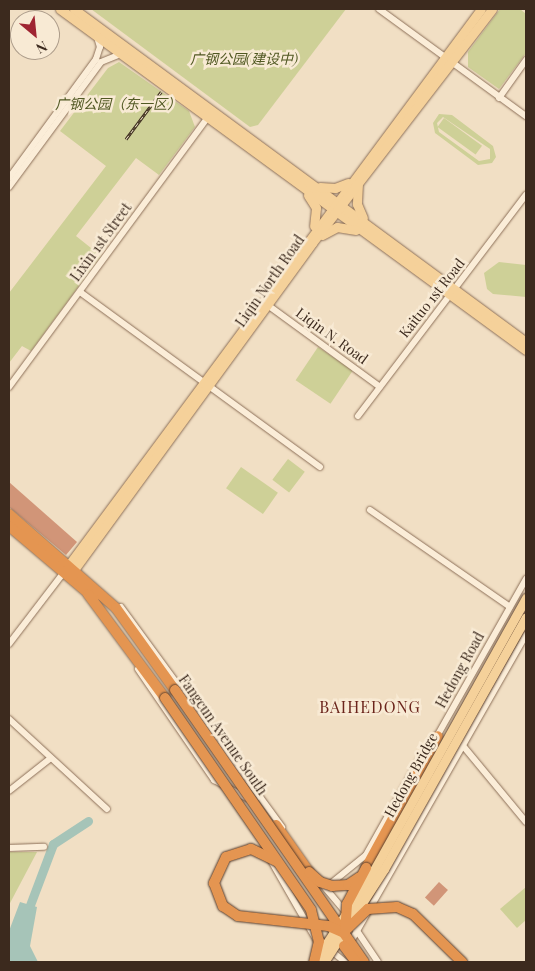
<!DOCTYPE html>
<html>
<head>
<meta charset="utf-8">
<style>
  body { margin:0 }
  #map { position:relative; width:535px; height:971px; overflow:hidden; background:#f1dfc4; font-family:"Playfair Display","Noto Sans SC",serif }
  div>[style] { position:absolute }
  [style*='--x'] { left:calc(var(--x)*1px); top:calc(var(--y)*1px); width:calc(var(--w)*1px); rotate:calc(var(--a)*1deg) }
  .green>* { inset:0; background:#ced097; transform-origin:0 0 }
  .water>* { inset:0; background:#a6c4b8 }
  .river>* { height:9px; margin:-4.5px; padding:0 4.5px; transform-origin:4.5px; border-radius:4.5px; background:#a6c4b8 }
  .building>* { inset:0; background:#d19578; transform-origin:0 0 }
  .roads { filter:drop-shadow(0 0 1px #8d7059) drop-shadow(0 0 1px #8d7059) }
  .minor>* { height:6px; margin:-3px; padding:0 3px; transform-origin:3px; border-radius:3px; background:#fbedd8 }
  .major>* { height:9px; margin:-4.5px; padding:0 4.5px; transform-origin:4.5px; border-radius:4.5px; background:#f5d19a }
  .highway>* { height:10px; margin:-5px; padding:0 5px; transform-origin:5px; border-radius:5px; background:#e49551 }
  .rail>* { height:3px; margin-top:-1.5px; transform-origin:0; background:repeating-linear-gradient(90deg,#f8ead4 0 4px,#3c2a1e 0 8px); box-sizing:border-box; border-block:1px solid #3c2a1e }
  .bridges { filter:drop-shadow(0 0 1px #5a3e2d) drop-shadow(0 0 1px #5a3e2d) }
  .major-bridge>* { height:9px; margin:-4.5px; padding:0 4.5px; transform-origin:4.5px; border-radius:4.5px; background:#f5d19a }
  .highway-bridge>* { height:10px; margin:-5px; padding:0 5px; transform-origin:5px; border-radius:5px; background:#e49551 }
  span { translate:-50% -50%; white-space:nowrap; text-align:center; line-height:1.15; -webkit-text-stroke:5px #f8ead4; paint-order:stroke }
  .park-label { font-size:14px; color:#515923; font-style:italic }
  .street-label { font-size:14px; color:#3c2a1e }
  .quarter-label { font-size:16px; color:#6b241b; letter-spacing:1px }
  .frame { position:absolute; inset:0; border:10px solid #3c2a1e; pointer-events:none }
  .north { position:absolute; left:10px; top:10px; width:50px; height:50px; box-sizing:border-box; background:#f8ead4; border:1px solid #ad9d8b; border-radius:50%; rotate:152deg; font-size:14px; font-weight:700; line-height:20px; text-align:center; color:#3c2a1e }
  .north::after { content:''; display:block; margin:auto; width:18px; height:22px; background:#9f2532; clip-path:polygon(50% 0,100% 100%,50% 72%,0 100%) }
</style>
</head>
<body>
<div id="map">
  <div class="green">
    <div style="clip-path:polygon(91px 9px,346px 9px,258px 125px,250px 127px)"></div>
    <div style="clip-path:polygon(500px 9px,520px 9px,526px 14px,526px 53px,499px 89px,468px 67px,468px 52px)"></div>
    <div style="clip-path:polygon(119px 62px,189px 111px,195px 127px,159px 175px,136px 158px,76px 236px,101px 256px,31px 351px,22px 346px,9px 363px,9px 293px,106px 166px,60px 131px,108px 68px)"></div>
    <div style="clip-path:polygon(evenodd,439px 114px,452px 115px,493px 146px,496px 157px,492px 163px,478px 165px,435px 133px,433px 123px,439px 114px,443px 117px,490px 149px,490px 159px,479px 161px,439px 132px,437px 123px,443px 117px)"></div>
    <div style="left:444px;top:118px;width:47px;height:11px;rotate:36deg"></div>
    <div style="clip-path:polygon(499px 262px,526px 265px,526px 297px,493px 294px,487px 289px,484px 273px)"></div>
    <div style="left:318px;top:347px;width:42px;height:40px;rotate:34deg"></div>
    <div style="left:288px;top:459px;width:21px;height:26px;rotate:37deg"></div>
    <div style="left:241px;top:467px;width:45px;height:26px;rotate:35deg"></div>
    <div style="clip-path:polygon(9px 852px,37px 852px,9px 905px)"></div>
    <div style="clip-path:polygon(526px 887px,526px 920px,517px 928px,500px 909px)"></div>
  </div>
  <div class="water">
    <div style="clip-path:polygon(20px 902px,37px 907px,30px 946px,38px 962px,9px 962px,9px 931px)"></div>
  </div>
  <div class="river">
    <div style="--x:30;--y:905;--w:65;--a:-69.3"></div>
    <div style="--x:53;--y:844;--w:42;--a:-33.3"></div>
  </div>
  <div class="building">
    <div style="clip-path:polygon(9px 482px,77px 542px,66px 555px,9px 507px)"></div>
    <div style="left:439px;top:882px;width:12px;height:21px;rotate:42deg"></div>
  </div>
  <div class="roads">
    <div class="minor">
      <div style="--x:379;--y:9;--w:182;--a:36.1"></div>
      <div style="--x:499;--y:98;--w:47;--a:-54.6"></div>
      <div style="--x:9;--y:178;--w:147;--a:-53.8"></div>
      <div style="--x:96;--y:59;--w:13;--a:-72"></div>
      <div style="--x:100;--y:47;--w:10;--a:-107"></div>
      <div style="--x:9;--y:187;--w:155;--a:-53.6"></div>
      <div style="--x:101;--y:62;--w:22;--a:-22"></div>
      <div style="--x:80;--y:292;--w:297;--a:36.1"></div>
      <div style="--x:269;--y:306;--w:137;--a:36.1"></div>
      <div style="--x:9;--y:387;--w:339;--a:-53.6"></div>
      <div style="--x:358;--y:416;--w:278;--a:-52.8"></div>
      <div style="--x:370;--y:510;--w:170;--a:34.7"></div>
      <div style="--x:121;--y:607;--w:273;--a:53.8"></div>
      <div style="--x:9;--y:644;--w:91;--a:-52.6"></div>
      <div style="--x:138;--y:669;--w:135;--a:55.6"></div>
      <div style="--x:214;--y:780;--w:37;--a:29"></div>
      <div style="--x:9;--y:719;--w:133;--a:42.6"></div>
      <div style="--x:436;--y:738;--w:183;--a:-60.5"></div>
      <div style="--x:464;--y:747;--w:97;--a:50.4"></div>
      <div style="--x:9;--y:791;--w:53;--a:-38.2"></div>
      <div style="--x:9;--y:848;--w:35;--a:-2"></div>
      <div style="--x:270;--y:859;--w:95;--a:60.2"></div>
      <div style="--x:322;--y:884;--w:38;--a:50"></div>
      <div style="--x:329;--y:885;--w:48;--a:-39"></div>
      <div style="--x:366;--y:855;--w:112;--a:-60.7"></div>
      <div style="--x:351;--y:922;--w:48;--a:56"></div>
      <div style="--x:349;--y:945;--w:357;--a:-60.3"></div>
      <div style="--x:329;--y:949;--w:21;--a:39"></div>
    </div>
    <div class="major">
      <div style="--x:60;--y:9;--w:577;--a:36.2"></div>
      <div style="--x:74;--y:9;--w:561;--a:36.38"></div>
      <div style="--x:358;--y:183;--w:21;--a:93"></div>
      <div style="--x:357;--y:204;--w:15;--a:67"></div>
      <div style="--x:320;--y:187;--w:15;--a:4"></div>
      <div style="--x:335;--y:188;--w:14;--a:-21"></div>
      <div style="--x:308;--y:195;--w:15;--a:58"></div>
      <div style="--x:316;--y:208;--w:18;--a:96"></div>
      <div style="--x:322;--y:235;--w:17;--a:-28"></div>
      <div style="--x:337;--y:227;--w:19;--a:9"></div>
      <div style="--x:68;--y:566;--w:693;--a:-53.44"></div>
      <div style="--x:73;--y:571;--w:406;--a:-53.9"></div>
      <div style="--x:312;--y:243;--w:295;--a:-52.4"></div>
    </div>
    <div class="highway">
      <div style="--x:9;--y:514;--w:142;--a:41.3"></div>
      <div style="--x:116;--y:608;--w:101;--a:54.3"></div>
      <div style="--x:9;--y:526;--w:111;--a:40.3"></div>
      <div style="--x:88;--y:594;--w:129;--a:53.5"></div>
      <div style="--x:276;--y:825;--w:57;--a:54.9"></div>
      <div style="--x:366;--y:868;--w:150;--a:-61.4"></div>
    </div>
  </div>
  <div class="rail">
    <div style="--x:126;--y:139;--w:59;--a:-53.3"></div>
  </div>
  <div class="bridges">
    <div class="major-bridge">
      <div style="--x:315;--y:961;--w:100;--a:-56.8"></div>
      <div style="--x:370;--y:877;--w:320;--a:-60.8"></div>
      <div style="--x:324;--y:962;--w:111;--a:-57.2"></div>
      <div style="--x:384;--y:869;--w:289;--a:-60.6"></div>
    </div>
    <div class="highway-bridge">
      <div style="--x:175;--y:690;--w:331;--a:55.2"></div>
      <div style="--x:165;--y:698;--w:257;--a:55.4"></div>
      <div style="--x:311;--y:910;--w:32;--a:76"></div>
      <div style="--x:319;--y:941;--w:22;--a:103"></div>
      <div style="--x:276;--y:861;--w:28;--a:-154"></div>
      <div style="--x:251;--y:849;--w:26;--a:162"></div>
      <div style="--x:226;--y:857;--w:29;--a:115"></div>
      <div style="--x:214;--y:883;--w:25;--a:69"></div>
      <div style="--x:223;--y:906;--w:18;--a:34"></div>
      <div style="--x:238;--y:916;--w:91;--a:6.3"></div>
      <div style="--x:328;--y:926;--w:15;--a:23"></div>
      <div style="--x:309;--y:872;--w:15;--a:42"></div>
      <div style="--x:320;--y:882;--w:13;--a:18"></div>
      <div style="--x:332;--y:886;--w:16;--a:-4"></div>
      <div style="--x:348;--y:885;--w:14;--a:-34"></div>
      <div style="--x:347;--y:929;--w:29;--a:-44"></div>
      <div style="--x:368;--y:909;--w:29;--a:-4"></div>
      <div style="--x:397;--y:907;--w:17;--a:24"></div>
      <div style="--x:413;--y:914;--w:69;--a:44.4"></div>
      <div style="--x:345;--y:933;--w:29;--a:-86"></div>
      <div style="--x:347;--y:904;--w:41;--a:-62.2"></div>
      <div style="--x:344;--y:946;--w:20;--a:53"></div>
    </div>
  </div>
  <div class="park-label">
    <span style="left:244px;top:59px">广钢公园(建设中)</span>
    <span style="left:118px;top:104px">广钢公园（东一区）</span>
  </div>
  <div class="street-label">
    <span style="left:101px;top:242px;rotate:-54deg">Lixin 1st Street</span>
    <span style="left:270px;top:281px;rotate:-55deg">Liqin North Road</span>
    <span style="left:432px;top:298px;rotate:-52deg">Kaituo 1st Road</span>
    <span style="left:332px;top:336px;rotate:36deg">Liqin N. Road</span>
    <span style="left:460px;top:670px;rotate:-61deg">Hedong Road</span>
    <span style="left:223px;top:735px;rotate:55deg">Fangcun Avenue South</span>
    <span style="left:411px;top:775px;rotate:-61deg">Hedong Bridge</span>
  </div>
  <div class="quarter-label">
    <span style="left:370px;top:707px">BAIHEDONG</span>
  </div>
  <div class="frame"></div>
  <div class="north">N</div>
</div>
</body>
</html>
